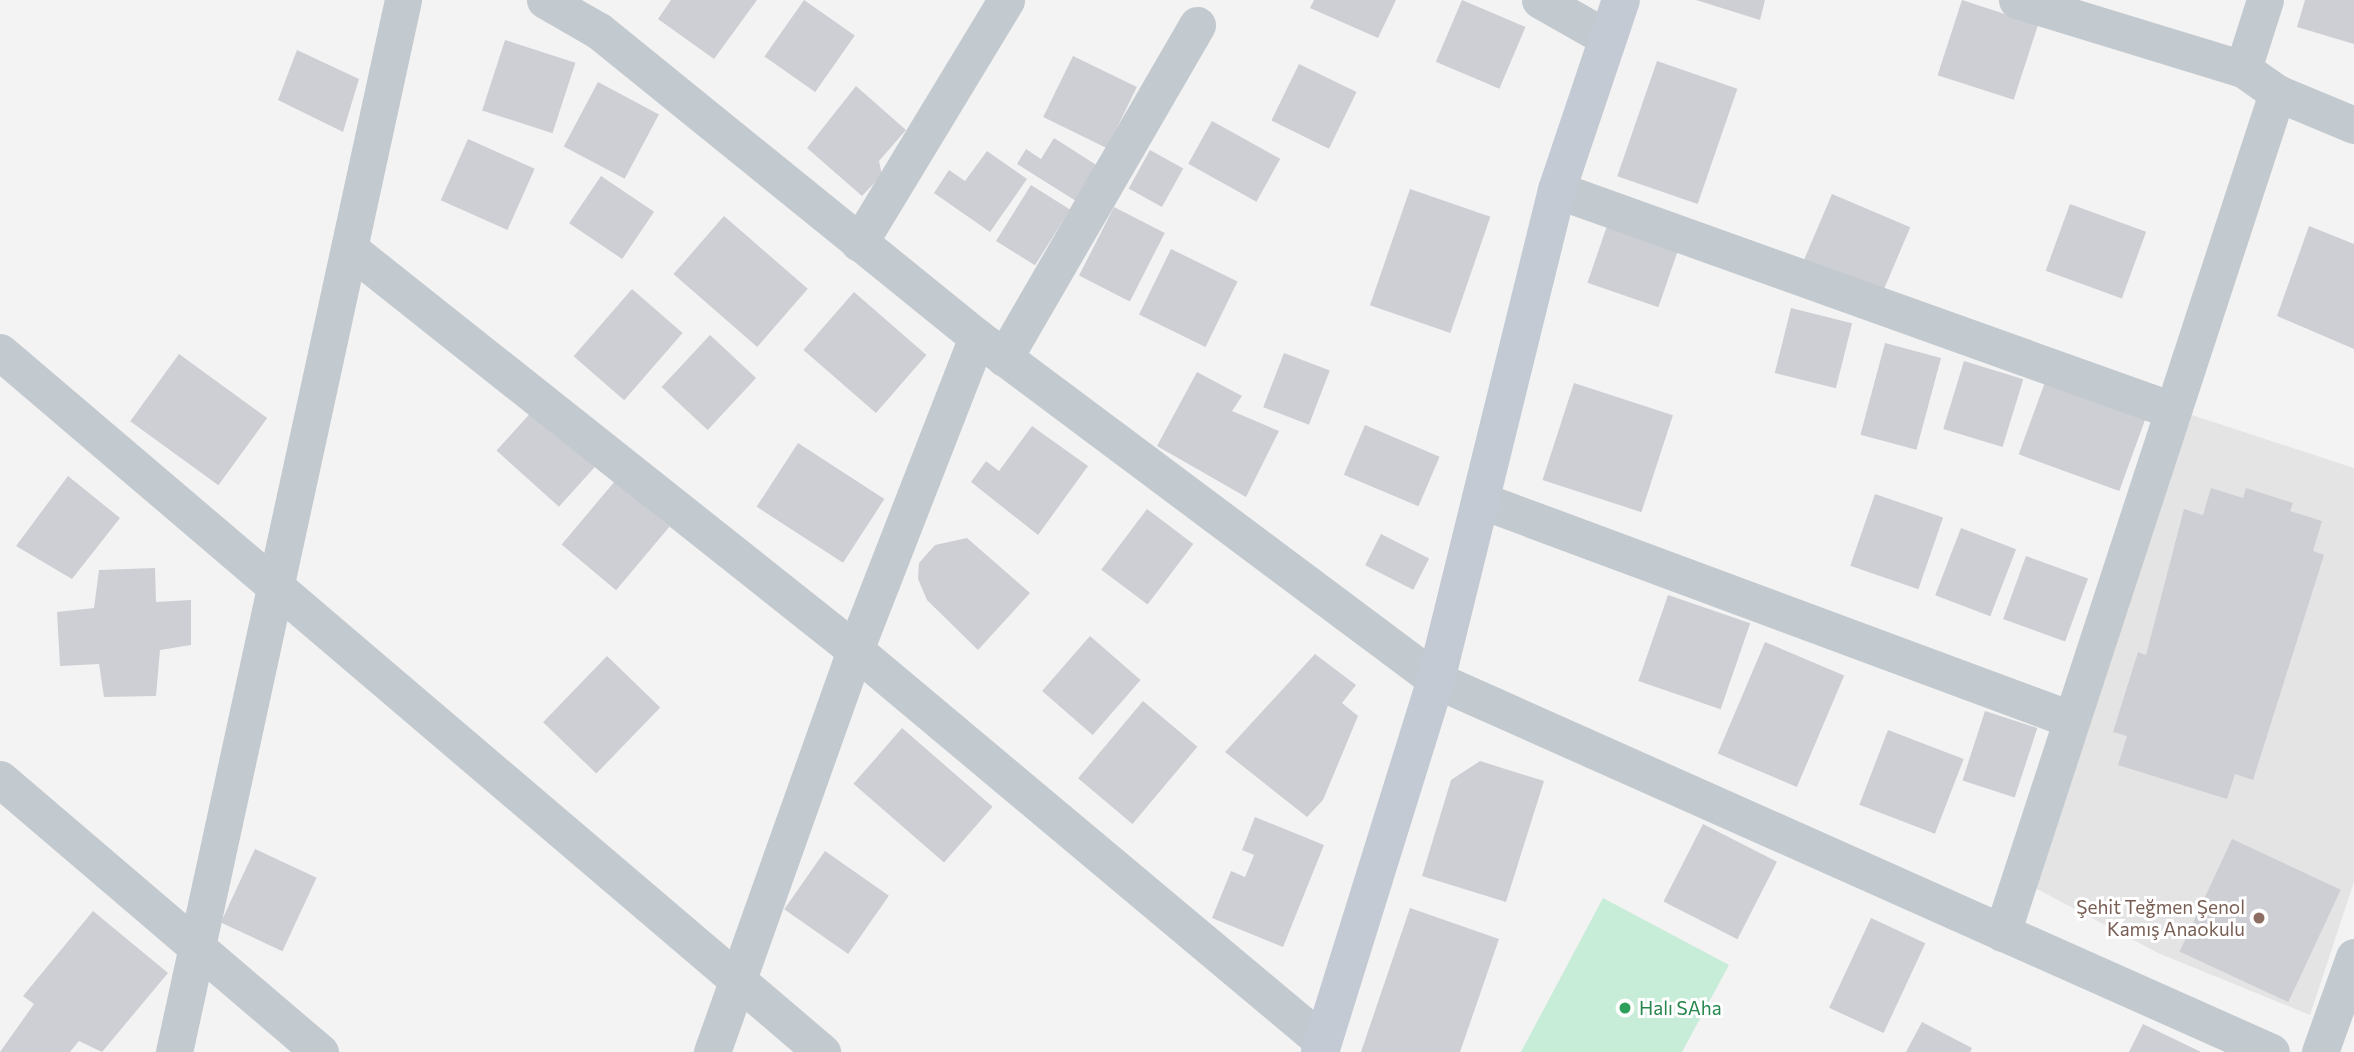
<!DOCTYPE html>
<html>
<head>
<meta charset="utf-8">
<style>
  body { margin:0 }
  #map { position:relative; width:2354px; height:1052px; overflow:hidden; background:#f4f3f3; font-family:Commissioner,sans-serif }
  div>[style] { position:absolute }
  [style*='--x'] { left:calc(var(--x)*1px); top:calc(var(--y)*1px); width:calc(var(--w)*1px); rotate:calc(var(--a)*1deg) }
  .education>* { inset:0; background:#e5e4e4 }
  .green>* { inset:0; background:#c7ecd7 }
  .building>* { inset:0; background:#cdcfd4; transform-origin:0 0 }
  .street>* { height:37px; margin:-18.5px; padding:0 18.5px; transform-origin:18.5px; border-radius:18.5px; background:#c2c9cf }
  .secondary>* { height:38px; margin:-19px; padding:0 19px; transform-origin:19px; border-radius:19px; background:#c3cad3 }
  .dots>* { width:19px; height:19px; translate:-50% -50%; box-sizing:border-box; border:4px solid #fff; border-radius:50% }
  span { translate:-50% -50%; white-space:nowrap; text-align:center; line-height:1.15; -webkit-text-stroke:6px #fff; paint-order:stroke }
  .education-label { font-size:19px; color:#785e54 }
  .right { translate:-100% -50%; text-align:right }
  .leisure-label { font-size:19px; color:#27864d }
  .left { translate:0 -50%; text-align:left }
</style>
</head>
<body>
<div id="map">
  <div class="education">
    <div style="clip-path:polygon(2189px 414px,2354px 468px,2354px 882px,2310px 1015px,2158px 953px,2035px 888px)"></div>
  </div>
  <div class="green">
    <div style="clip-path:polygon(1603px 898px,1729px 965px,1682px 1052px,1521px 1052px)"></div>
  </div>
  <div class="building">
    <div style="clip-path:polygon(671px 0,757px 0,714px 59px,658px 19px)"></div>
    <div style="left:804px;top:0;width:62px;height:69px;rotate:35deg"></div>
    <div style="clip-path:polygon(1314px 0,1396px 0,1378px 38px,1310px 8px)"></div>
    <div style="left:1462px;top:0;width:69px;height:67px;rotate:23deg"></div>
    <div style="clip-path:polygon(1696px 0,1765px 0,1760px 20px)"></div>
    <div style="left:1962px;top:0;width:80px;height:79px;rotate:18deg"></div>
    <div style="clip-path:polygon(2305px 0,2354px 0,2354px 44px,2297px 27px)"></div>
    <div style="left:505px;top:40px;width:74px;height:74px;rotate:18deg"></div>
    <div style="clip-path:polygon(297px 50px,359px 79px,343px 132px,278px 100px)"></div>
    <div style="left:1073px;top:56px;width:71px;height:68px;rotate:26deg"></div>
    <div style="left:1657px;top:61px;width:85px;height:122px;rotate:19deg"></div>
    <div style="left:1299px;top:64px;width:64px;height:63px;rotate:26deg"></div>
    <div style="left:598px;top:82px;width:69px;height:73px;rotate:28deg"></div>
    <div style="clip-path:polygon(856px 86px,906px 130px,879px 161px,882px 175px,862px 196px,807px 148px)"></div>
    <div style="left:1212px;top:121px;width:78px;height:49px;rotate:29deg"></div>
    <div style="clip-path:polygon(1054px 138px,1098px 166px,1076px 201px,1017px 164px,1026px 149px,1041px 159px)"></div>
    <div style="left:468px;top:139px;width:73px;height:67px;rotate:24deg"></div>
    <div style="left:1150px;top:150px;width:38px;height:44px;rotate:29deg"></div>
    <div style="clip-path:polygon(987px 151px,1027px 179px,990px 232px,934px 193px,949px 170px,965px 181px)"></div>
    <div style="left:601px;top:176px;width:64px;height:57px;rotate:34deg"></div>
    <div style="left:1031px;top:185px;width:46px;height:66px;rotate:32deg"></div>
    <div style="left:1410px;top:189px;width:85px;height:123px;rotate:19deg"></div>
    <div style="left:1832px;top:194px;width:85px;height:72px;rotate:23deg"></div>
    <div style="left:2070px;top:204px;width:81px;height:71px;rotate:20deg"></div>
    <div style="left:1114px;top:207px;width:57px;height:77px;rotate:27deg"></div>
    <div style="left:724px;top:216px;width:111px;height:77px;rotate:41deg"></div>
    <div style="left:1607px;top:226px;width:75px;height:60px;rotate:19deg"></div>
    <div style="clip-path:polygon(2309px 226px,2354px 244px,2354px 349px,2277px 316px)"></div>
    <div style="left:1171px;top:249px;width:74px;height:73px;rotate:26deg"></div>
    <div style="left:632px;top:289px;width:67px;height:89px;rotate:41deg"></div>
    <div style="left:854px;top:292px;width:96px;height:77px;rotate:41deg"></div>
    <div style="left:1791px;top:308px;width:63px;height:67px;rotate:14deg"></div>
    <div style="left:710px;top:335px;width:63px;height:71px;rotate:43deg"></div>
    <div style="left:1885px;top:343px;width:58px;height:95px;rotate:15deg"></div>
    <div style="left:1284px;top:353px;width:49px;height:58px;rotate:21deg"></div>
    <div style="left:179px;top:354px;width:109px;height:83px;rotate:36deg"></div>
    <div style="left:1964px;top:361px;width:62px;height:71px;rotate:17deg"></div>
    <div style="clip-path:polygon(1197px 372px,1242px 396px,1232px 411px,1279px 431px,1246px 497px,1157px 446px)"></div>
    <div style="left:2045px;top:382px;width:107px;height:77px;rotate:20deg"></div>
    <div style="left:1574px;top:383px;width:104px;height:102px;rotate:18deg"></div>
    <div style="left:534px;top:409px;width:84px;height:56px;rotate:42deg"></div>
    <div style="left:1365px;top:425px;width:81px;height:54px;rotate:23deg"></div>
    <div style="clip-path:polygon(1032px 426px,1088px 466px,1038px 535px,971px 482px,986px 461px,999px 471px)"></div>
    <div style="left:798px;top:443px;width:103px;height:76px;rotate:33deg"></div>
    <div style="clip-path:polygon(68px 476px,120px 518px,72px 579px,16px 546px)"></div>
    <div style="left:615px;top:481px;width:71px;height:83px;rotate:40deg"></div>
    <div style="clip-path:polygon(2211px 488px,2243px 498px,2246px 488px,2293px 503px,2290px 511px,2322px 521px,2313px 551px,2324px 555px,2253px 780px,2235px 774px,2227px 799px,2118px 765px,2127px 736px,2113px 732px,2138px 652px,2146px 655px,2184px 509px,2203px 515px)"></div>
    <div style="left:1875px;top:494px;width:72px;height:76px;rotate:19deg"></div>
    <div style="left:1147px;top:509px;width:58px;height:76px;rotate:37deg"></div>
    <div style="left:1961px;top:528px;width:59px;height:72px;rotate:21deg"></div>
    <div style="left:1381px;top:534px;width:54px;height:35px;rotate:27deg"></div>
    <div style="clip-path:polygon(967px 538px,1030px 593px,978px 650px,927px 600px,918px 579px,919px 563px,935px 545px)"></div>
    <div style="left:2026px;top:556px;width:66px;height:67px;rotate:20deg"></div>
    <div style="clip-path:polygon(155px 568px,156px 602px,191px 600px,191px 645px,160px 650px,156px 696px,104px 697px,99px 664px,60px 666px,57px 612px,94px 608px,99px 570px)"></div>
    <div style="left:1668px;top:595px;width:87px;height:91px;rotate:19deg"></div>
    <div style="left:1090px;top:636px;width:67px;height:73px;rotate:41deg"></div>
    <div style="left:1765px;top:642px;width:86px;height:121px;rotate:23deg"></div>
    <div style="clip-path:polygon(1315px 654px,1356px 685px,1342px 703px,1358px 716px,1323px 800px,1307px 817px,1225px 752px)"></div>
    <div style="left:607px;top:656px;width:74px;height:92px;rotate:44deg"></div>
    <div style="left:1143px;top:701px;width:71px;height:101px;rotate:40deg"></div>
    <div style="left:1985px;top:711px;width:55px;height:73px;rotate:18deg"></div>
    <div style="left:902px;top:728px;width:120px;height:74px;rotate:41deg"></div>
    <div style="left:1888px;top:730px;width:81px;height:80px;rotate:21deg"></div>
    <div style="clip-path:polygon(1480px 761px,1544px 781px,1506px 902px,1422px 876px,1451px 780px)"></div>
    <div style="clip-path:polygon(1255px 817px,1324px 845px,1283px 947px,1212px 918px,1231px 871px,1245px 877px,1254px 855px,1242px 850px)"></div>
    <div style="left:1703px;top:824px;width:83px;height:87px;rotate:27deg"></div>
    <div style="left:2232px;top:839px;width:120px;height:124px;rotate:25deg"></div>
    <div style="left:255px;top:849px;width:68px;height:81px;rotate:25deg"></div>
    <div style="left:825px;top:851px;width:78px;height:71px;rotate:35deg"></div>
    <div style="clip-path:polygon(1410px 908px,1499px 939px,1460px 1052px,1361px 1052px)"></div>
    <div style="clip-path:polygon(93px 911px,168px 973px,102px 1052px,79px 1041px,70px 1052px,0 1052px,34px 1004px,23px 996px)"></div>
    <div style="left:1871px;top:918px;width:60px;height:99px;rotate:25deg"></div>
    <div style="clip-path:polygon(1922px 1022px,1972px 1048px,1970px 1052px,1906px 1052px)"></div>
    <div style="clip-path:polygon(2143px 1024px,2201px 1052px,2129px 1052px)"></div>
  </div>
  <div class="street">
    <div style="--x:545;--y:0;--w:62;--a:29.9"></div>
    <div style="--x:599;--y:31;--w:486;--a:39"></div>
    <div style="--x:977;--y:337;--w:573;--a:36.77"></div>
    <div style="--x:1436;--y:680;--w:914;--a:24.01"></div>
    <div style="--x:1540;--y:0;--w:77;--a:29.6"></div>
    <div style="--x:2017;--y:0;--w:236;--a:17"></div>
    <div style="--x:2243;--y:69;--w:42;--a:35.2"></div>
    <div style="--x:2277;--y:93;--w:83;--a:22.6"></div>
    <div style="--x:2243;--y:69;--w:72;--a:-72.3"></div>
    <div style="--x:1557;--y:190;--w:650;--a:19.69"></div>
    <div style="--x:859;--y:243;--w:284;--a:-58.8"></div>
    <div style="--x:351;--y:250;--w:643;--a:38.44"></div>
    <div style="--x:855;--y:650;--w:610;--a:39.95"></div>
    <div style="--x:0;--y:352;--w:1080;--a:40.42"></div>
    <div style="--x:1004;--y:358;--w:385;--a:-59.9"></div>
    <div style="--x:1480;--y:500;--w:629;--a:20.36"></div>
    <div style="--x:0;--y:779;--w:421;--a:40.5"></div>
    <div style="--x:2002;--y:933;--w:884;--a:-71.87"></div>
    <div style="--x:174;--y:1052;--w:1077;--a:-77.72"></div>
    <div style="--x:712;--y:1052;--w:427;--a:-70.4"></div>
    <div style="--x:855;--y:650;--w:336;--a:-68.7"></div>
    <div style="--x:2320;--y:1052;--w:101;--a:-70.3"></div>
  </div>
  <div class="secondary">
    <div style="--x:1320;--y:1052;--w:390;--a:-72.7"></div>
    <div style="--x:1436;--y:680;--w:505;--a:-76.13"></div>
    <div style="--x:1557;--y:190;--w:200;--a:-71.4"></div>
  </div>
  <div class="dots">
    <div style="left:2259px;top:918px;background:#8d6e63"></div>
    <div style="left:1625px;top:1008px;background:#2e9e5b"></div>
  </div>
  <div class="education-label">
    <span class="right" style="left:2245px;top:918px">Şehit Teğmen Şenol<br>Kamış Anaokulu</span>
  </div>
  <div class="leisure-label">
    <span class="left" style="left:1639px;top:1008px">Halı SAha</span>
  </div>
</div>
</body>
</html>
